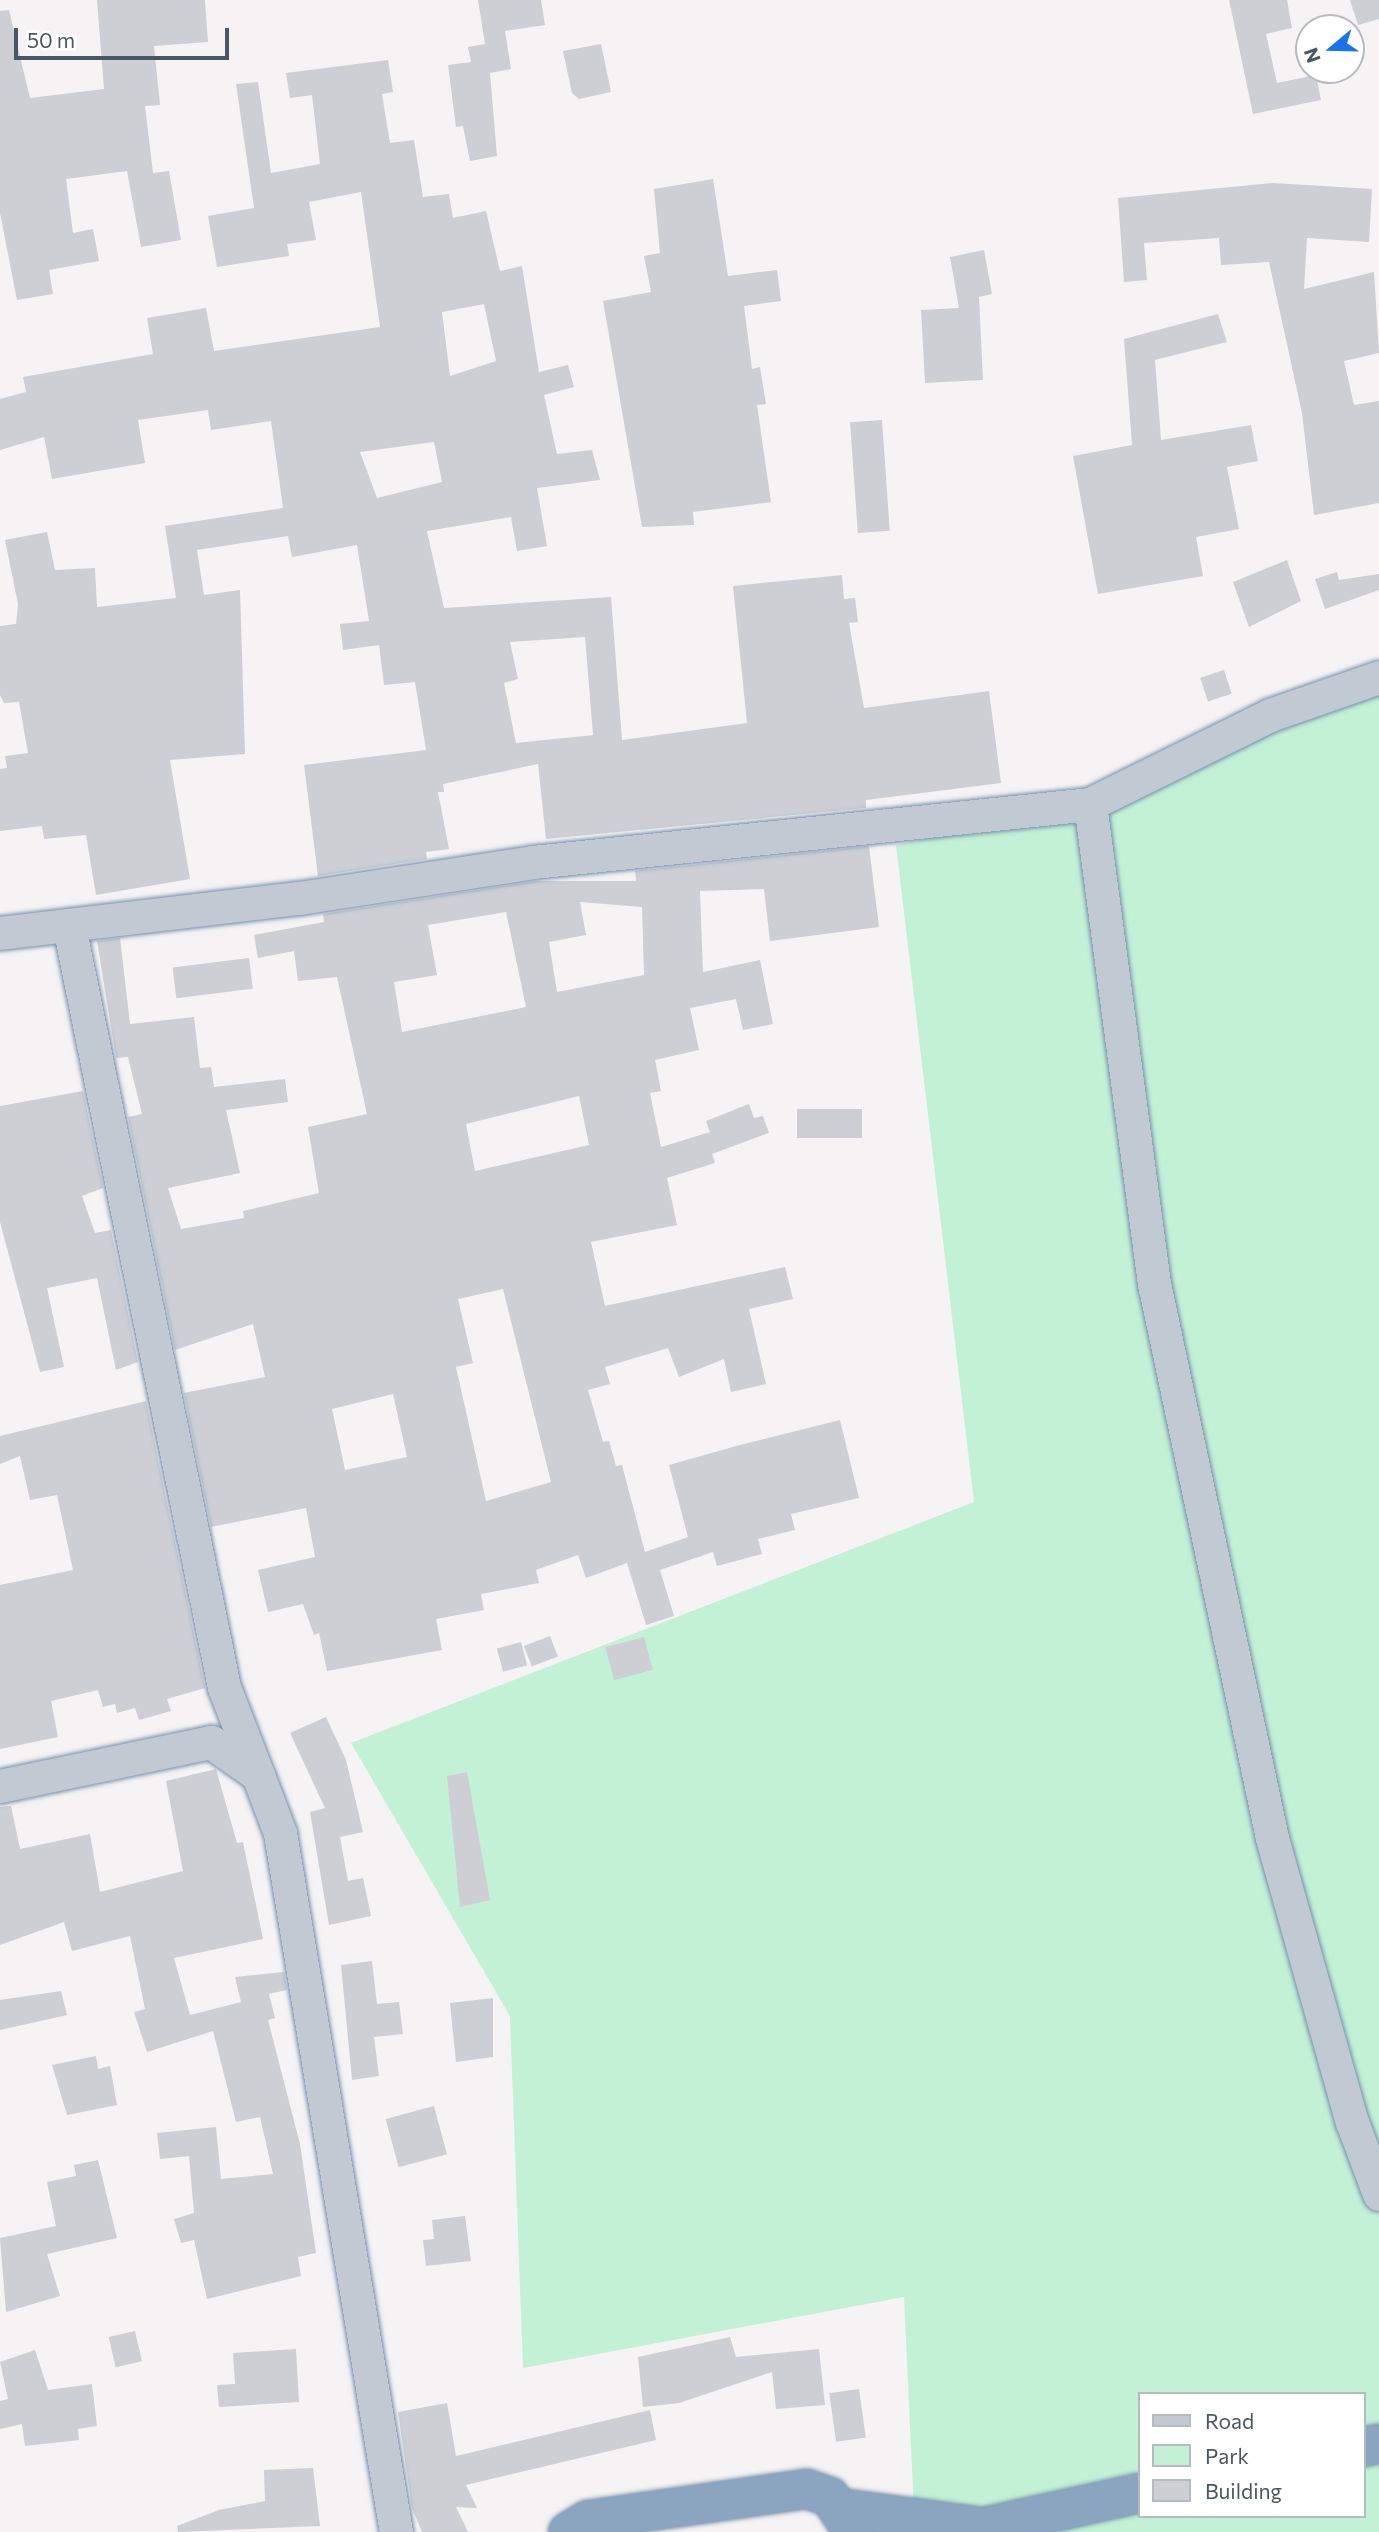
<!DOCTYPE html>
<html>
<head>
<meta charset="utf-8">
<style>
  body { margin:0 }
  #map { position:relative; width:1379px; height:2532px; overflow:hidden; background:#f5f3f3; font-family:Commissioner,sans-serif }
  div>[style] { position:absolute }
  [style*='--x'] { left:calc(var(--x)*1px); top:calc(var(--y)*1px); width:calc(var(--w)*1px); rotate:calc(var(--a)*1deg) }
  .green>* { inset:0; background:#c3f1d5 }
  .building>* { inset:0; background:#cdcfd5; transform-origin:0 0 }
  .roads { filter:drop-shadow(0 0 2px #7690ad) drop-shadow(0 0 2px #7690ad) }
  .minor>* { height:33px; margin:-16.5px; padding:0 16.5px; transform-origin:16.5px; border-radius:16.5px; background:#c1cad2 }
  .highway>* { height:38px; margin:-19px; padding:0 19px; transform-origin:19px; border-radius:19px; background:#8ba5c1 }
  span { translate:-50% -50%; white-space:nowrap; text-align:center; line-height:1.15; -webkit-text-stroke:6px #fff; paint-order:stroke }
  .legend { position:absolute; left:1138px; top:2392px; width:228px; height:126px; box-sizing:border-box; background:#fff; border:2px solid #b7bbc0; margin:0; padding:9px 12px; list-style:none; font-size:21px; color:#4a5661 }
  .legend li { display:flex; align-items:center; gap:14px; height:35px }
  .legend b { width:35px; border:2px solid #b7bbc0 }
  .north { position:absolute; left:1295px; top:14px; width:70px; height:70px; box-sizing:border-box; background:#fff; border:2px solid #b7bbc0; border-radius:50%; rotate:251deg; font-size:19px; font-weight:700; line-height:28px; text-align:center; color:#4a5661 }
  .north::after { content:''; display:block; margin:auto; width:24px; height:32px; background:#1a73e8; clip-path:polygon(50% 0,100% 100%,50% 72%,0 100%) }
  .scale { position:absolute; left:14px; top:28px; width:215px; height:32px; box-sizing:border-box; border:4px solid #4a5661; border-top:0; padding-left:9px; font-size:21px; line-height:24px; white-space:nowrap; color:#4a5661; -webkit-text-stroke:5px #fff; paint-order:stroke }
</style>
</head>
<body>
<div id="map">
  <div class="green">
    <div style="clip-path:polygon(evenodd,1379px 679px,1379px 2532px,915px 2532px,904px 2297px,523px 2368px,510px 2016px,351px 1743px,974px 1502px,896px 845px,1090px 804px,1379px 679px,1139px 2394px,1363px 2394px,1363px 2516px,1139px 2516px,1139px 2394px)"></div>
  </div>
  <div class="building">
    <div style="clip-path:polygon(97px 0,205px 0,208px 42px,154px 46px,160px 105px,145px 106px,153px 173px,169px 171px,181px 240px,141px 247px,127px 171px,66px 179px,73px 233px,93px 229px,99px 261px,49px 270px,53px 294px,17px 300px,0 213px,0 11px,9px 10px,30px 98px,104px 89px)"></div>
    <div style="clip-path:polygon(478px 0,541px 0,545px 25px,505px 31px,511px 69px,490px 73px,497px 156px,470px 161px,463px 126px,456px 127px,448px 65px,471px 62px,468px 47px,485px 44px)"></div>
    <div style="clip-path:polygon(1229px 0,1287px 0,1292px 28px,1266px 34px,1277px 83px,1316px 75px,1321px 100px,1253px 114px)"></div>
    <div style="clip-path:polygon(1350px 0,1379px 0,1379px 19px,1358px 25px)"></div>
    <div style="clip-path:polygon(601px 44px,611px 92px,579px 99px,572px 93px,563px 51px)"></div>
    <div style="clip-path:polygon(evenodd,388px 60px,393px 92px,382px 94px,390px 143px,414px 140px,423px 197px,449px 194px,453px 218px,486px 211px,500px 271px,522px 266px,539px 372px,568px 365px,574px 387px,544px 395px,557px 454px,592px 450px,600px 480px,537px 488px,547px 546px,517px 551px,511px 517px,427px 531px,444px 608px,611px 597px,622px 740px,747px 723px,733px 586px,842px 575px,844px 599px,855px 598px,858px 622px,849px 623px,864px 708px,989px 691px,1001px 783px,866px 800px,866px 808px,546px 839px,538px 764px,443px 784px,444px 792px,438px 792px,449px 849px,426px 852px,427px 859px,318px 876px,304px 765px,426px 750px,415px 682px,384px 685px,379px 645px,343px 650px,340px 624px,369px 621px,357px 545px,292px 557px,288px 536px,197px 550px,204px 595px,240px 590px,245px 754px,170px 760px,190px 879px,96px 895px,86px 835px,44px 839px,42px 826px,0 831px,0 769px,7px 768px,5px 756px,28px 753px,19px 702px,4px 703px,0 695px,0 626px,16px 624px,18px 604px,5px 540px,47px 532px,55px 570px,95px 568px,97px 607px,176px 598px,165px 526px,283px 508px,271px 421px,211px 430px,208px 410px,138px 420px,145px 463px,52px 479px,44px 437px,0 450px,0 399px,26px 392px,23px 377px,153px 354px,147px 318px,206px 308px,214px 351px,380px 327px,361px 192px,309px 202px,316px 240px,287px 244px,289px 256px,217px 267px,208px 216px,254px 208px,236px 84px,258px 82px,271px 173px,320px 164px,312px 95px,290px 98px,286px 73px,388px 60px,484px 304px,496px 361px,450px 376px,442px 312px,484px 304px,388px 60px,434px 442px,442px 482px,377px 498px,360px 452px,434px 442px,388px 60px,585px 637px,593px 735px,516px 743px,504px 683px,518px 679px,510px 642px,585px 637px)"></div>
    <div style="clip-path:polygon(713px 179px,728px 276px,777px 270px,781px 301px,744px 306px,752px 369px,760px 367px,766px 404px,757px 405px,771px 502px,693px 512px,694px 525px,642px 527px,603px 301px,651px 292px,644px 256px,660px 253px,654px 189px)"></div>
    <div style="clip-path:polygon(1273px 183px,1372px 189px,1369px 242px,1307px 238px,1304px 289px,1374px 272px,1379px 353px,1344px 361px,1354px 405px,1379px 401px,1379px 503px,1314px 515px,1302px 413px,1269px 262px,1221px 265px,1219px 238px,1144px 243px,1147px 280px,1124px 282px,1118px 198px)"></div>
    <div style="clip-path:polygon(984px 250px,992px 294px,979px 297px,983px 380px,925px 383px,921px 310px,959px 308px,950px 257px)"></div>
    <div style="clip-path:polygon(1218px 314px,1227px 342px,1155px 360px,1161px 440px,1251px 425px,1258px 461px,1227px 467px,1239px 529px,1196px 537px,1203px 576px,1098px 594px,1073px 456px,1132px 445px,1124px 339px)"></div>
    <div style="left:882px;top:420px;width:111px;height:32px;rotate:86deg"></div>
    <div style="clip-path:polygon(1287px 560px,1301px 601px,1249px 627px,1233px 582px)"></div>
    <div style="clip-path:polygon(1337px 572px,1339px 580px,1379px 574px,1379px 590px,1325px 609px,1315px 579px)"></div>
    <div style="left:1224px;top:670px;width:25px;height:25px;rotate:72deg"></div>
    <div style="clip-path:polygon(evenodd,869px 846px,879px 927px,770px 941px,764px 889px,700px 891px,703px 972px,760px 960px,773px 1024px,743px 1030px,736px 999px,690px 1008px,699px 1050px,655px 1060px,661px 1091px,650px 1093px,661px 1147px,710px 1132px,706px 1121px,749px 1104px,754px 1118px,763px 1116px,769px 1133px,712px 1154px,715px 1163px,667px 1178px,677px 1225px,591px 1242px,605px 1306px,785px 1267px,793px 1299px,749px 1309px,766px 1384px,731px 1392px,724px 1359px,679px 1377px,668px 1348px,605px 1367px,610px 1384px,588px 1390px,603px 1442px,609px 1441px,616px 1466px,622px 1465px,645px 1552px,688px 1537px,669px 1465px,740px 1445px,840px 1420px,859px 1498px,791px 1514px,795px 1530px,758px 1539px,762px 1554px,717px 1566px,713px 1552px,660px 1570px,674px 1616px,646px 1625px,627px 1563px,586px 1578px,578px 1555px,536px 1570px,539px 1583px,481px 1594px,484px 1610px,436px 1619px,442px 1650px,327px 1671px,319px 1633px,314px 1635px,303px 1604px,268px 1612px,258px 1570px,315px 1557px,306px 1508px,211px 1527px,184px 1393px,265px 1377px,253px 1324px,175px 1350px,128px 1117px,142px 1114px,128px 1057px,116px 1058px,97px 941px,120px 938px,130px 1024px,194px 1017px,200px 1068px,211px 1067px,214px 1087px,285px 1079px,288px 1102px,226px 1110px,240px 1173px,168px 1188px,181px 1229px,244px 1218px,243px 1211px,319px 1193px,308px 1127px,367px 1114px,337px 977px,298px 981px,294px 951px,258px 958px,254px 935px,324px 922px,323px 914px,535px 881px,636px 881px,635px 871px,869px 846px,580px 902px,642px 907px,644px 975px,557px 992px,549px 942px,586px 935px,580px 902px,869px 846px,506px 912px,526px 1007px,402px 1032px,394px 982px,437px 975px,428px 925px,506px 912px,869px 846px,579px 1096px,589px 1145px,475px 1171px,466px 1124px,579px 1096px,869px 846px,503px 1289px,551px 1482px,486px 1501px,456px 1367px,473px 1363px,458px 1299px,503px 1289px,869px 846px,393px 1394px,407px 1457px,345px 1470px,332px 1409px,393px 1394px)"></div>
    <div style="left:249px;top:958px;width:31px;height:77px;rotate:83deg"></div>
    <div style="clip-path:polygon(83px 1091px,103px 1188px,82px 1196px,95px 1233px,111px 1230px,138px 1362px,116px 1370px,97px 1278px,47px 1288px,64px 1367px,40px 1372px,0 1222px,0 1106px)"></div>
    <div style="left:797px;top:1109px;width:65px;height:29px"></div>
    <div style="clip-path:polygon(146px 1401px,205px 1688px,167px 1699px,171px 1711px,139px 1720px,135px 1708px,117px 1713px,115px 1704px,103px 1707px,98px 1690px,51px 1701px,58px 1737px,0 1749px,0 1585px,73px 1570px,57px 1495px,30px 1500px,20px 1456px,0 1464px,0 1436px)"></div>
    <div style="left:550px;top:1636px;width:22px;height:28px;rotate:69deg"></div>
    <div style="left:644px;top:1637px;width:34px;height:40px;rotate:75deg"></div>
    <div style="left:521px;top:1642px;width:24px;height:25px;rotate:75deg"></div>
    <div style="clip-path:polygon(326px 1717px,346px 1760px,363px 1832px,340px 1837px,348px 1881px,363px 1878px,371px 1916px,329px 1925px,310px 1812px,325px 1808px,290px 1733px)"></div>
    <div style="clip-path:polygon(216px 1769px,237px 1843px,243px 1842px,263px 1939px,174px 1958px,190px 2015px,241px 2002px,235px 1977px,284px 1972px,287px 1990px,269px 1994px,275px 2018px,268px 2020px,300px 2144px,316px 2253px,298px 2257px,301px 2276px,207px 2299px,194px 2240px,181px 2243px,174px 2219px,194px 2213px,189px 2156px,160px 2159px,157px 2133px,216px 2127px,221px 2179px,273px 2174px,260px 2117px,236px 2122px,213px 2031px,147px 2052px,134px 2012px,145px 2009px,130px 1936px,72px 1951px,64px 1922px,0 1945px,0 1807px,11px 1806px,20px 1849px,90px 1834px,100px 1892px,183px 1871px,166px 1781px)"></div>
    <div style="clip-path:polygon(467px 1772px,490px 1900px,460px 1907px,447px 1776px)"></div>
    <div style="clip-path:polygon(372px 1961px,377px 2004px,399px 2002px,403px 2034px,374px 2037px,379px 2076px,352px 2080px,341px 1965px)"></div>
    <div style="clip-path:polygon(61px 1991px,67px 2015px,0 2030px,0 2000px)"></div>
    <div style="clip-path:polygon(493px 1998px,493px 2057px,456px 2062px,450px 2003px)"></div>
    <div style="clip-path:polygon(96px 2056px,98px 2069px,110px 2066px,117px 2105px,67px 2115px,52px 2065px)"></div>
    <div style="left:434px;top:2106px;width:50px;height:50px;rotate:75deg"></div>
    <div style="clip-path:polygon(98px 2160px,117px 2238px,47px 2254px,60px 2296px,6px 2312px,0 2238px,56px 2226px,47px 2182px,76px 2176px,74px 2165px)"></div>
    <div style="clip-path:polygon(465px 2216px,471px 2261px,426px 2266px,423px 2240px,434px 2239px,432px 2220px)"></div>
    <div style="left:135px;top:2331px;width:31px;height:27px;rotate:77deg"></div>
    <div style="clip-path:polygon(730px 2337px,736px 2357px,819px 2349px,825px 2405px,776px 2409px,772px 2372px,679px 2403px,643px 2407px,638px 2357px)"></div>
    <div style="clip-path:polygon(296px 2349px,299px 2402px,219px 2407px,217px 2385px,235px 2384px,233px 2353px)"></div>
    <div style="clip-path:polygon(35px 2350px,48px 2390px,92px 2384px,97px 2426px,78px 2429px,79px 2440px,25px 2446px,22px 2424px,0 2429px,0 2401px,8px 2399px,0 2362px)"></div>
    <div style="left:859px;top:2389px;width:49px;height:30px;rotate:82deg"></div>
    <div style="clip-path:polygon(447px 2403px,456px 2456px,650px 2410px,656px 2440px,466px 2485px,477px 2508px,456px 2507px,468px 2532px,422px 2532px,412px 2508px,398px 2412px)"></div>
    <div style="clip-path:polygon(313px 2468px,320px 2526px,178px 2532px,177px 2526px,219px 2510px,265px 2501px,264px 2470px)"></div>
  </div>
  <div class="roads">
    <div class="minor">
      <div style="--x:1090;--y:804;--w:488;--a:82.4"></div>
      <div style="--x:1155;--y:1288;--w:562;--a:77.99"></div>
      <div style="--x:1272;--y:1838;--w:295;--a:74.3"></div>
      <div style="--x:1352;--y:2122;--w:77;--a:69.4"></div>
      <div style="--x:69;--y:926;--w:777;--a:78.49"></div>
      <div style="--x:224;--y:1687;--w:94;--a:68.9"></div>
      <div style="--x:0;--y:933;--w:301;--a:-6.7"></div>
      <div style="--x:299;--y:898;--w:237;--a:-8.7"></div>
      <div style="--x:533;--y:862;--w:560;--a:-5.94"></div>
      <div style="--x:1090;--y:804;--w:201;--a:-26.3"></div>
      <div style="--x:1270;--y:715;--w:115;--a:-19.2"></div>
      <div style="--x:0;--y:1786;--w:216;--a:-11.8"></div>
      <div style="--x:211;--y:1742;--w:57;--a:35.1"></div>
      <div style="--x:258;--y:1775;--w:62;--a:69.2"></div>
      <div style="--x:280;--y:1833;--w:709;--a:80.58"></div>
    </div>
    <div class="highway">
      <div style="--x:1363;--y:2447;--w:16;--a:-11"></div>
      <div style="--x:840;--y:2508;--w:136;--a:7.6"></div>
      <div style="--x:568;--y:2532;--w:23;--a:-31"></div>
      <div style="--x:588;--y:2520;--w:221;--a:-8.1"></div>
      <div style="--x:807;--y:2489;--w:24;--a:19"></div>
      <div style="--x:830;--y:2497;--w:42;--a:56.7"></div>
      <div style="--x:962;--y:2532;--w:181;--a:-12.4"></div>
    </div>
  </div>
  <ul class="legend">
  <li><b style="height:9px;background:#c1cad2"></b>Road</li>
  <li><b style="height:19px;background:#c3f1d5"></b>Park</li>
  <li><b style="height:19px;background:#cdcfd5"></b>Building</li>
  </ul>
  <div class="north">N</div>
  <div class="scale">50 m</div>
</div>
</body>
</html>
